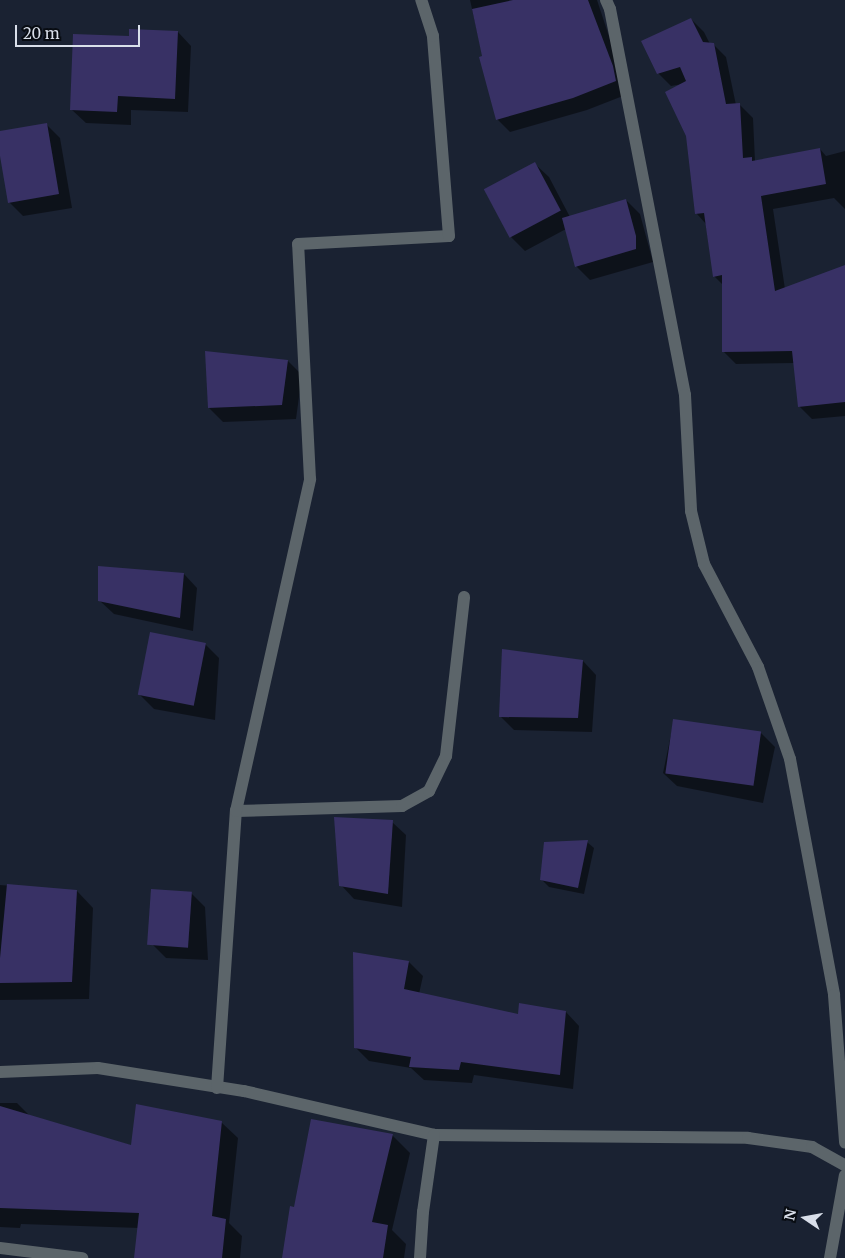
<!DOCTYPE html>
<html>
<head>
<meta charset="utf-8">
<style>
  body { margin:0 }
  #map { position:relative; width:845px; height:1258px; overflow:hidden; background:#1a2232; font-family:Merriweather,serif }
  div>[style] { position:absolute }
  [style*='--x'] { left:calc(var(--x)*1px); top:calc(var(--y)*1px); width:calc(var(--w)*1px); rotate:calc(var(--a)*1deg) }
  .shadow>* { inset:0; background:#0007 }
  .building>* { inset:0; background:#383165; transform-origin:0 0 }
  .street>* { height:12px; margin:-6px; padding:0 6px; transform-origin:6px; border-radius:6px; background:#5c656a }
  span { translate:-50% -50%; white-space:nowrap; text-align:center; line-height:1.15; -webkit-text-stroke:4.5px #080c12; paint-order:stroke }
  .north { position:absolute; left:780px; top:1193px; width:50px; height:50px; -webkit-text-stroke:4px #080c12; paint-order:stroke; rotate:282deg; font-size:14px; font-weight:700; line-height:20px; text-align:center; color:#d9dfea }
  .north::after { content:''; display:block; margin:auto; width:18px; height:22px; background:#d9dfea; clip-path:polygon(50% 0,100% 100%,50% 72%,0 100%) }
  .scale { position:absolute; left:15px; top:25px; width:125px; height:22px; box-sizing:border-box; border:2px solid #d9dfea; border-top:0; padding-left:6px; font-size:15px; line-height:18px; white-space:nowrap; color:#d9dfea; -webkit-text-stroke:4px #080c12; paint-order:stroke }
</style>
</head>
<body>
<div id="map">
  <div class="shadow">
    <div style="clip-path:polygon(470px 0,597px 0,628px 94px,587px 110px,510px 132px,497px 119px)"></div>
    <div style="clip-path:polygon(691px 19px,704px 32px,710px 44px,713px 44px,726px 57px,736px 105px,740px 105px,753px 118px,755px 161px,820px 149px,826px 156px,845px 151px,845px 209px,834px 198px,773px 209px,785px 289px,845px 266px,845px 416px,812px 419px,799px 406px,795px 363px,736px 364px,723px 351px,723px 285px,714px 276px,706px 224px,697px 214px,683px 84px,671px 86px,658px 73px)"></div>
    <div style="clip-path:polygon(178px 32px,191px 46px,188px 112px,131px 110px,131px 125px,86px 123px,72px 110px,130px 37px)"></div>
    <div style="clip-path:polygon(46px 124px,60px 138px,72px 208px,23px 216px,9px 202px,0 148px,0 132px)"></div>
    <div style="clip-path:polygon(535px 164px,549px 177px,570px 217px,626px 200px,640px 214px,653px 262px,590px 280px,576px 266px,566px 229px,525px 251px,511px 237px)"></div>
    <div style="clip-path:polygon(206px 353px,288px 361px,302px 375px,296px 419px,223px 422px,209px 408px)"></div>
    <div style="clip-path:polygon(184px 574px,197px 588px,193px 631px,114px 614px,100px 601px)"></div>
    <div style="clip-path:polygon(205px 644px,219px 658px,215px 720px,154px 709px,140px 695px)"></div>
    <div style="clip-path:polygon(583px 661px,596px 675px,592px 732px,514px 730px,500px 716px)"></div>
    <div style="clip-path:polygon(674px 720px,761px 733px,775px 747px,763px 803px,677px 786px,663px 773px)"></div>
    <div style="clip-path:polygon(392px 822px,406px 835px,402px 907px,354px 899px,341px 885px)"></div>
    <div style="clip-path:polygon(587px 842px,594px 848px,584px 894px,549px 887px,542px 880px)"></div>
    <div style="clip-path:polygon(0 885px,77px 891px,93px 908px,89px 999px,0 1000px)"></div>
    <div style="clip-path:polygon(191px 893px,205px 907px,208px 960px,166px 958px,152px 944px)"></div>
    <div style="clip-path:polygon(409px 962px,423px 976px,419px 994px,519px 1015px,566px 1012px,579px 1026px,573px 1089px,474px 1075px,472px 1083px,424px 1080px,411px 1068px,369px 1061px,355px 1047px)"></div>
    <div style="clip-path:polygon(0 1103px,17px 1103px,30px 1116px,133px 1146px,221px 1122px,238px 1138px,229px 1223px,242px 1236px,240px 1258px,136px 1258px,139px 1228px,21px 1224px,20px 1228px,0 1227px)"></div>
    <div style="clip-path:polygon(392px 1135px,410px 1153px,392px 1230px,406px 1244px,404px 1258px,284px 1258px,295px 1209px)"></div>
  </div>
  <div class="building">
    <div style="clip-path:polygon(513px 0,588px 0,613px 66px,616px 81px,573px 98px,496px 120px,479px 57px,482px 56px,472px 9px)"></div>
    <div style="clip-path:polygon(691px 18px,703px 42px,714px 43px,726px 104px,740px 103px,743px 158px,752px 157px,752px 161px,820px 148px,826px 184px,761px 196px,775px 291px,845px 265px,845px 402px,798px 407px,792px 351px,722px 352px,722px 275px,713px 277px,704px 213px,695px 214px,686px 136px,665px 92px,686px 81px,680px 67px,657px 74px,641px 41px)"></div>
    <div style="clip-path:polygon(129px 29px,178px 31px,175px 99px,118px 96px,117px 112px,70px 110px,73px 34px,129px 36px)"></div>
    <div style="clip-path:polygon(47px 123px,59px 194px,8px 203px,0 156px,0 131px)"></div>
    <div style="left:535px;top:162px;width:55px;height:58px;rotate:62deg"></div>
    <div style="clip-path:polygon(626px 199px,636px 236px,636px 249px,575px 267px,562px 218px)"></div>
    <div style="clip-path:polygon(205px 351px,288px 360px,282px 405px,208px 408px)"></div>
    <div style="clip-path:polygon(98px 566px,184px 573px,180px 618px,98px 601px)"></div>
    <div style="left:150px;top:632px;width:57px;height:64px;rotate:11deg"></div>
    <div style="clip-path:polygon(502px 649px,583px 660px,578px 718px,499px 717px)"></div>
    <div style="left:673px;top:719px;width:89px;height:55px;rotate:8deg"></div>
    <div style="clip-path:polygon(334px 817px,393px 820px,388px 894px,339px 886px)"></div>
    <div style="clip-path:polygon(588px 840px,578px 888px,540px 880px,544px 842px)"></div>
    <div style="clip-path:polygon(7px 884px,77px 890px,72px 982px,0 983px,0 958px)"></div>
    <div style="left:151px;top:889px;width:41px;height:56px;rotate:4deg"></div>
    <div style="clip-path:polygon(353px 952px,409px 961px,404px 989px,518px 1014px,519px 1003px,566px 1011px,560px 1075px,461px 1062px,459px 1070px,409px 1067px,411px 1057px,354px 1048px)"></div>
    <div style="clip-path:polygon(136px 1104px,222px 1121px,212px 1216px,226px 1219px,222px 1258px,134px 1258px,139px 1213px,0 1208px,0 1106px,131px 1145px)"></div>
    <div style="clip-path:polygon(311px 1119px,393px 1134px,372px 1222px,388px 1225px,383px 1258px,282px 1258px,290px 1206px,294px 1207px)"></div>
  </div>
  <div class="street">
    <div style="--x:606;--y:0;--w:10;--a:66"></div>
    <div style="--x:610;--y:9;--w:393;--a:79"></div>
    <div style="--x:685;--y:395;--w:116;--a:87"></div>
    <div style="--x:691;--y:511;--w:55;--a:76.2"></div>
    <div style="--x:704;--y:564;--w:116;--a:62.3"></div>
    <div style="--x:758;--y:667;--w:97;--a:70.8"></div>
    <div style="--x:790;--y:759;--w:240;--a:79.4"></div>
    <div style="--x:834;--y:995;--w:148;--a:85.7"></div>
    <div style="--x:236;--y:811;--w:166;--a:-1.7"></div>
    <div style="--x:402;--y:806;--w:31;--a:-29"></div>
    <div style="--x:429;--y:791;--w:39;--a:-64"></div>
    <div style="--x:446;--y:756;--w:160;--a:-83.5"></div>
    <div style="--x:0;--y:1072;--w:98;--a:-2.3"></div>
    <div style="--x:98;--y:1068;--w:148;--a:9"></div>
    <div style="--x:244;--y:1091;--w:195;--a:13"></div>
    <div style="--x:434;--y:1135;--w:314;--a:0.5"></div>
    <div style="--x:748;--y:1138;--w:65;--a:8"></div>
    <div style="--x:812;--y:1147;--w:38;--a:29"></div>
    <div style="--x:217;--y:1088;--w:278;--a:-86.1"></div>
    <div style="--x:236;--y:811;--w:340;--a:-77.4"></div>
    <div style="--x:310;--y:479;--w:235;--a:-92.9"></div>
    <div style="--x:298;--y:244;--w:151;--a:-3"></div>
    <div style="--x:449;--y:236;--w:201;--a:-94.6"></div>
    <div style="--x:433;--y:36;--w:38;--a:-108"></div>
    <div style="--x:0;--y:1248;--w:83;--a:7"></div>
    <div style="--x:420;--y:1258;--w:46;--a:-86.3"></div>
    <div style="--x:423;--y:1212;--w:78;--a:-81.9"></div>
    <div style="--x:830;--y:1258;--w:84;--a:-79.8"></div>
  </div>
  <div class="north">N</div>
  <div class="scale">20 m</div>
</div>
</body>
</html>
